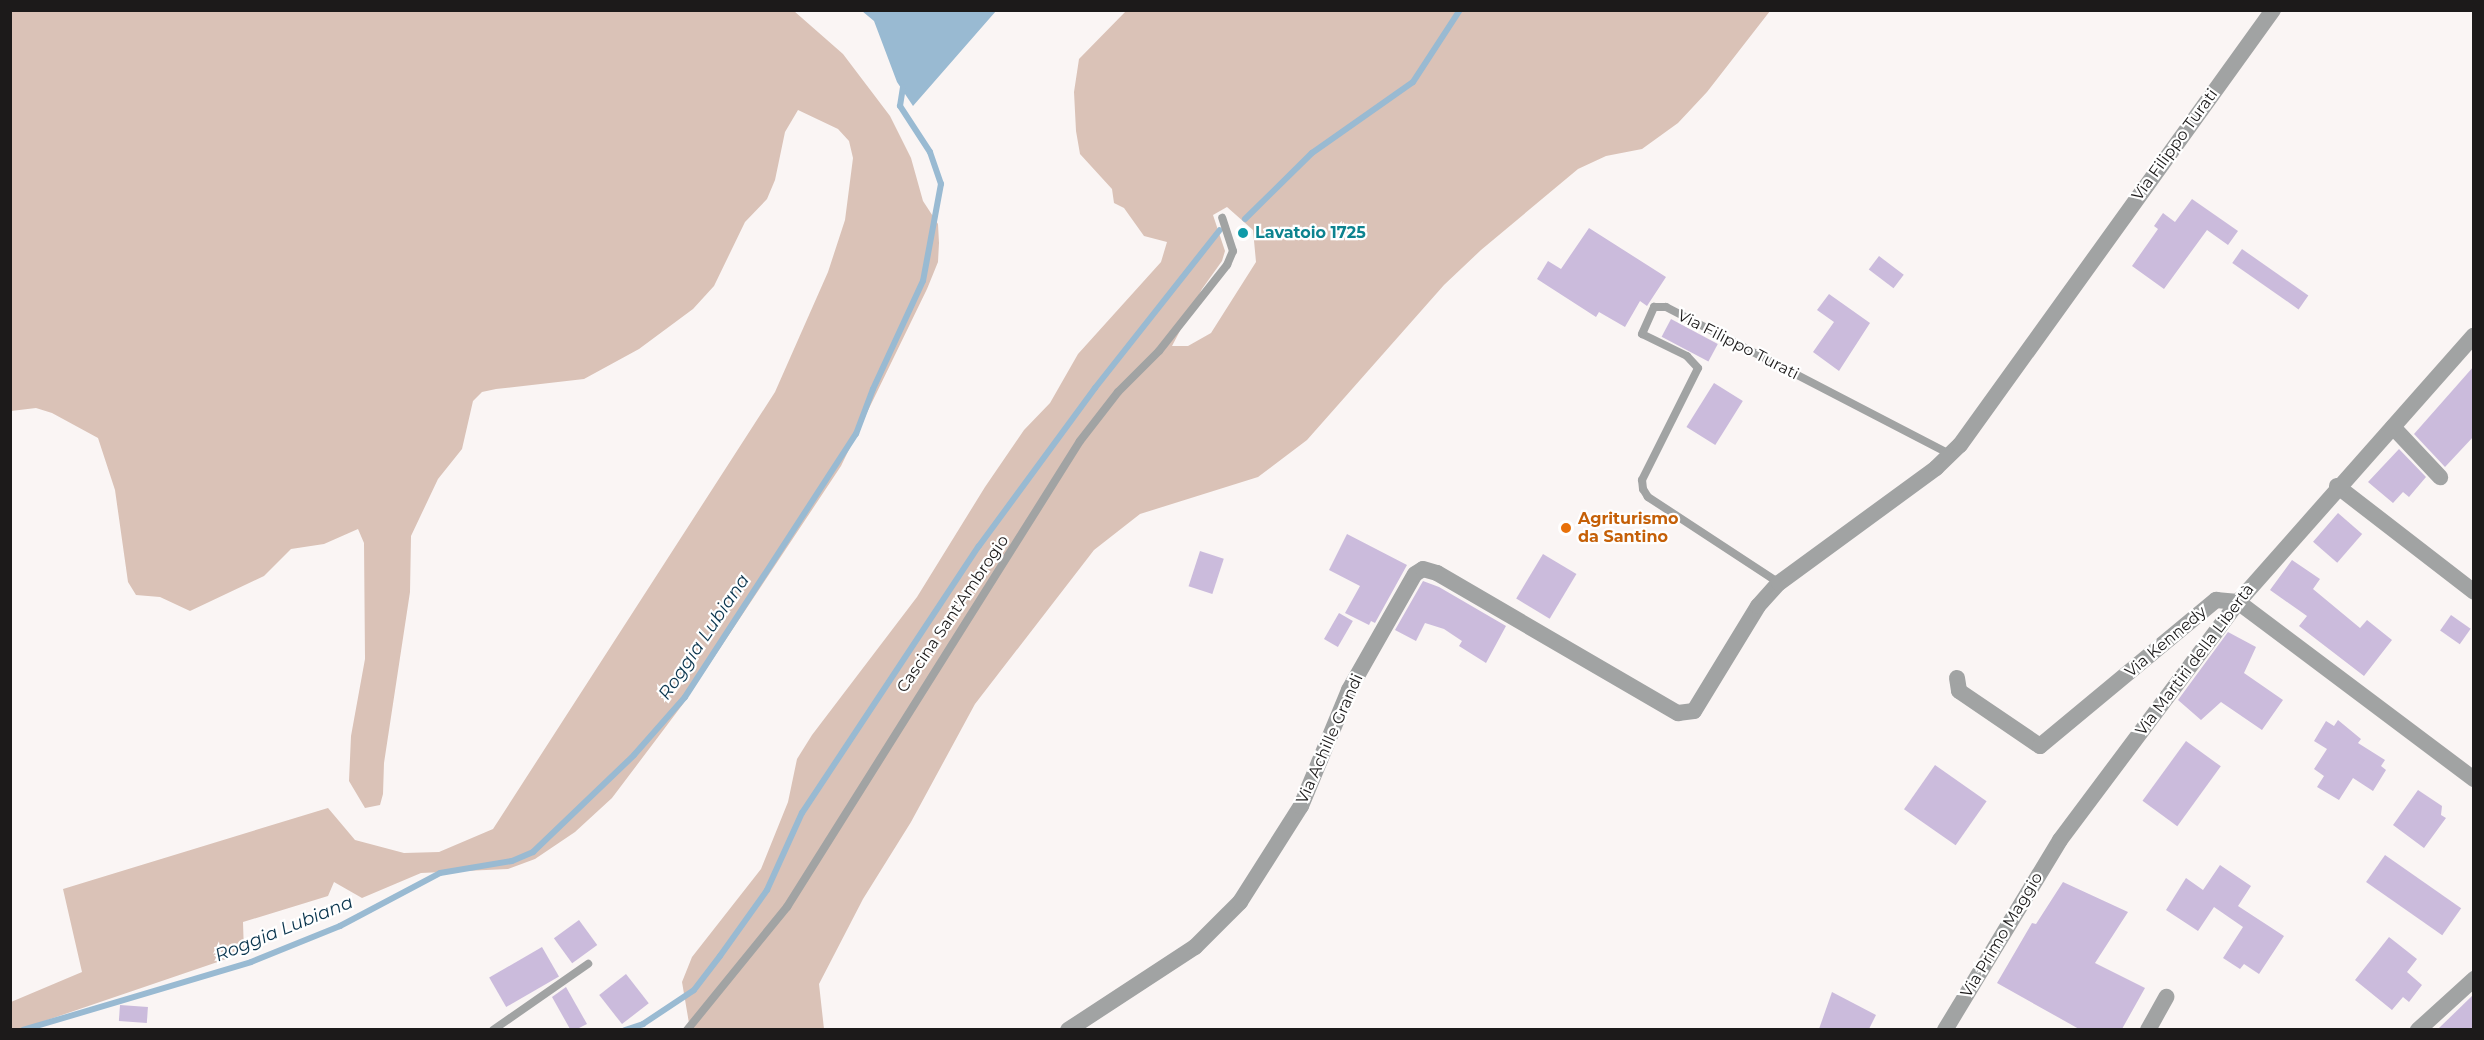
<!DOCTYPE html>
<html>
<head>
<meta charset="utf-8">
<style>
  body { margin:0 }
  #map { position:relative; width:2484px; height:1040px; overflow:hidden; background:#faf5f4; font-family:Montserrat,sans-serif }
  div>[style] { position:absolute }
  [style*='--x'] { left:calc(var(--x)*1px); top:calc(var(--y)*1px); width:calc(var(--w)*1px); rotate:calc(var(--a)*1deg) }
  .green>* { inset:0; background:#dac2b7 }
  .water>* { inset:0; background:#99bad2 }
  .stream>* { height:6px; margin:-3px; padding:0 3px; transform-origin:3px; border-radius:3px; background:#99bad2 }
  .building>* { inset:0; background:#cbbbdc; transform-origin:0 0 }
  .service>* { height:8px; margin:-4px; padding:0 4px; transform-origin:4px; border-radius:4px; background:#a1a3a3 }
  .minor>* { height:16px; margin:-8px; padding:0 8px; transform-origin:8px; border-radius:8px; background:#a1a3a3 }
  .dots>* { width:16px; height:16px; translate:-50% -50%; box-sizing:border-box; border:3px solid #fff; border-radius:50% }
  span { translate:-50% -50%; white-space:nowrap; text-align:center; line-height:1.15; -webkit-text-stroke:4.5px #fff; paint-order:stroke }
  .street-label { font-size:16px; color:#1c1a1a }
  .culture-label { font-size:16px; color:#0d838f; font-weight:700 }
  .left { translate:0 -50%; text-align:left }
  .food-label { font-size:16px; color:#c56008; font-weight:700 }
  .water-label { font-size:18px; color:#0a354e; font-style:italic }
  .frame { position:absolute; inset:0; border:12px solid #1c1a1a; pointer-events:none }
</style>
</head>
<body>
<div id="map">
  <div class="green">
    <div style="clip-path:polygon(11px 10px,794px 11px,843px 54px,890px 116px,911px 158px,923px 201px,938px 224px,939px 243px,938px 262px,927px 289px,841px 466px,683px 704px,612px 798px,575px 832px,535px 859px,508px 869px,421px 873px,362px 898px,334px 882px,328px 896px,243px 922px,244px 953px,18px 1030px,11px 1029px,11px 1002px,82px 972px,63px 889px,328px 808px,355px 840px,404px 853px,439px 852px,493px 829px,775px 392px,828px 272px,845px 220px,853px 158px,849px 141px,838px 129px,798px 110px,785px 132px,775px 180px,767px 199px,745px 222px,714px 286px,693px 309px,639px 349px,584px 379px,496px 389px,482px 392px,473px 401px,462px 449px,438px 479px,411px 536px,410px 592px,384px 763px,383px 794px,380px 805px,365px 808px,349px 781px,351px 736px,365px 659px,364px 543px,358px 529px,324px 544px,291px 549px,264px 576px,190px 611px,160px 597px,136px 595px,128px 582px,115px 490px,98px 438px,52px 413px,36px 408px,11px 411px)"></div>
    <div style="clip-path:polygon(evenodd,1127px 10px,1770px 11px,1707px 92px,1678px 123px,1642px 149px,1606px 156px,1578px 169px,1481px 250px,1444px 285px,1307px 440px,1258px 477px,1140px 514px,1094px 550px,975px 704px,911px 822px,863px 899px,819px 984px,824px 1029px,690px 1029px,682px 982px,692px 957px,761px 869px,788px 802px,797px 759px,812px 735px,917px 597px,985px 487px,1024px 430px,1050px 403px,1078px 354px,1161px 262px,1167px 242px,1144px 236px,1124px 208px,1114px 203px,1112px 189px,1080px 154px,1076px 131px,1074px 92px,1079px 59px,1127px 10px,1227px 207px,1253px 230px,1256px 262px,1211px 333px,1188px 346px,1172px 346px,1202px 289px,1222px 261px,1225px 251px,1213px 215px,1227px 207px)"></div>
  </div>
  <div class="water">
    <div style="clip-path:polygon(862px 11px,996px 11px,913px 106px,897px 82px,874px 21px)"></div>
  </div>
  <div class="stream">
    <div style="--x:1245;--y:219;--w:94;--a:-44.6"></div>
    <div style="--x:1312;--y:153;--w:123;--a:-35.1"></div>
    <div style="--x:1413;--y:82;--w:86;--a:-56.9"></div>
    <div style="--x:23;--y:1030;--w:238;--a:-16.6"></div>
    <div style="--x:251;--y:962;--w:96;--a:-22"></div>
    <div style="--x:340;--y:926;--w:113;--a:-27.9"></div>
    <div style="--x:440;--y:873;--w:73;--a:-9.5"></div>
    <div style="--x:512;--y:861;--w:23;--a:-23"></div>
    <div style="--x:533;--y:852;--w:140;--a:-43.8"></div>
    <div style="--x:634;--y:755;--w:77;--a:-48.7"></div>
    <div style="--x:685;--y:697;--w:314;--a:-57"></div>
    <div style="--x:856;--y:434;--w:48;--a:-69.3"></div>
    <div style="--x:873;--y:389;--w:119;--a:-65.2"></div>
    <div style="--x:923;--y:281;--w:99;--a:-79.5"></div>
    <div style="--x:941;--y:184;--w:34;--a:-109"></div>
    <div style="--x:930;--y:152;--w:55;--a:-123.1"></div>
    <div style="--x:900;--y:106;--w:19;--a:-81"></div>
    <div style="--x:625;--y:1030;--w:19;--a:-18"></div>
    <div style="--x:643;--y:1024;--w:61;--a:-33.7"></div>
    <div style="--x:694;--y:990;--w:43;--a:-52.6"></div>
    <div style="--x:720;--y:956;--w:81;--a:-54.5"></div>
    <div style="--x:767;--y:890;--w:85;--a:-65.6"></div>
    <div style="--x:802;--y:813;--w:320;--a:-56.5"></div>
    <div style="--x:979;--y:546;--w:196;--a:-53.7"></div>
    <div style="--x:1095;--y:388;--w:201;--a:-51.7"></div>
  </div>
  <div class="building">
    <div style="clip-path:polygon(2192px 199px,2238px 231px,2228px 245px,2207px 230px,2164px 289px,2132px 266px,2158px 229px,2154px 226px,2163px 213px,2175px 222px)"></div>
    <div style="clip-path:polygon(1589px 228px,1666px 277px,1647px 306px,1640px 301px,1625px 327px,1599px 312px,1596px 317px,1537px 279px,1548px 261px,1561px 269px)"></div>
    <div style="left:2242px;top:249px;width:81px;height:17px;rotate:35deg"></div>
    <div style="left:1879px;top:256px;width:31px;height:17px;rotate:37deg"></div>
    <div style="clip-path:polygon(1829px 294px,1870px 323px,1839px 371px,1813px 352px,1834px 322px,1817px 310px)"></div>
    <div style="left:1671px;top:319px;width:53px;height:20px;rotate:28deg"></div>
    <div style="clip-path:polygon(2474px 366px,2474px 436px,2445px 467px,2414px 434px)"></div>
    <div style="left:1714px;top:383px;width:34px;height:52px;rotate:32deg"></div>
    <div style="clip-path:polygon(2399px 449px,2426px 477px,2409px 497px,2403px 492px,2393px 503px,2368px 482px)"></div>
    <div style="left:2338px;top:513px;width:32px;height:38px;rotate:41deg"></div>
    <div style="clip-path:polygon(1347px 534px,1407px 565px,1375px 623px,1371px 621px,1369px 625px,1345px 613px,1360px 586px,1329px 570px)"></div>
    <div style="left:1200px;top:551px;width:25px;height:37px;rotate:18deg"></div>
    <div style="left:1543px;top:554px;width:39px;height:52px;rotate:31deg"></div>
    <div style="clip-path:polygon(2292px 560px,2320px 579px,2313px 589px,2360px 628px,2367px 620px,2392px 640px,2364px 676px,2299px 626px,2307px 616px,2270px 590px)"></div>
    <div style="clip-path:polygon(1423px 581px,1439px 587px,1506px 626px,1486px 663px,1459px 646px,1462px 641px,1444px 629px,1425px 623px,1416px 641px,1395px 630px)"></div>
    <div style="left:1339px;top:613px;width:16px;height:30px;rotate:30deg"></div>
    <div style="left:2451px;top:615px;width:24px;height:19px;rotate:35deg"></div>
    <div style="clip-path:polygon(2228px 632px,2256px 647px,2244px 673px,2283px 700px,2262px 730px,2221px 702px,2201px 720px,2178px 700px)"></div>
    <div style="clip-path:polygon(2338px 720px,2361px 739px,2358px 743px,2385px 760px,2381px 766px,2386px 770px,2373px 791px,2353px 778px,2339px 800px,2317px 787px,2324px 776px,2314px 769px,2327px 749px,2314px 741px,2326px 721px,2334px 726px)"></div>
    <div style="left:2186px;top:741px;width:43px;height:74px;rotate:36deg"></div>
    <div style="left:1935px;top:765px;width:63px;height:54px;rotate:35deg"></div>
    <div style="clip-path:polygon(2418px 790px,2442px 806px,2441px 815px,2446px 818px,2424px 848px,2393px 825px)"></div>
    <div style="left:2385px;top:855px;width:93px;height:33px;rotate:35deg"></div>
    <div style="clip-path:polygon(2220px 865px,2251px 886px,2238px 906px,2284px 936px,2259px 974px,2244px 964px,2240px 969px,2223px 958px,2243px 927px,2214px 907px,2198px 931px,2166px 910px,2186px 878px,2203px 890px)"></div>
    <div style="clip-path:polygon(2063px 882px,2128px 912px,2095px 963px,2145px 988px,2122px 1029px,2079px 1029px,1997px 983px,2032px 923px,2036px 924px)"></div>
    <div style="left:579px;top:920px;width:31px;height:31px;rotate:54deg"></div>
    <div style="clip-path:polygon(2389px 937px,2417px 959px,2407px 972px,2422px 985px,2409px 1002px,2403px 997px,2392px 1010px,2355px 980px)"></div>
    <div style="left:542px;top:947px;width:34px;height:61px;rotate:60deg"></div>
    <div style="left:626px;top:974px;width:37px;height:34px;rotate:52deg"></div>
    <div style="clip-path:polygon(566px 987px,587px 1024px,577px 1029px,570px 1029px,552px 997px)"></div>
    <div style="clip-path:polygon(1832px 992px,1876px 1015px,1869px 1029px,1819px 1029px)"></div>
    <div style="clip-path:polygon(2474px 994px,2474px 1029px,2438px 1029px)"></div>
    <div style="left:120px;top:1005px;width:28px;height:16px;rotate:4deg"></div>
  </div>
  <div class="service">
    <div style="--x:1779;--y:583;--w:157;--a:-146.7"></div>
    <div style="--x:1648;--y:497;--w:9;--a:-122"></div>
    <div style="--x:1643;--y:489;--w:9;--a:-96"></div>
    <div style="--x:1642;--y:480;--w:125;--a:-63.4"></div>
    <div style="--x:1698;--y:368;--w:16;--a:-133"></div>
    <div style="--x:1687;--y:356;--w:50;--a:-153.9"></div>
    <div style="--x:1642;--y:334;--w:30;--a:-66"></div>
    <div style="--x:1654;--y:307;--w:12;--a:0"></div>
    <div style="--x:1666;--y:307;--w:320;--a:27.4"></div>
    <div style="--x:493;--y:1030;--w:116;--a:-34.8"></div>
    <div style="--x:687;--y:1030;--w:159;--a:-50.9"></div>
    <div style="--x:787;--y:907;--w:550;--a:-57.84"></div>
    <div style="--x:1080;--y:441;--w:62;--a:-52.2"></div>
    <div style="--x:1118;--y:392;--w:58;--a:-45"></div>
    <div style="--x:1159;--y:351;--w:110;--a:-51.7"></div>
    <div style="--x:1227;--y:265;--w:15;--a:-67"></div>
    <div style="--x:1233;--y:251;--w:35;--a:-108"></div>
  </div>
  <div class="minor">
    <div style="--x:2393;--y:427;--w:69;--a:46.8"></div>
    <div style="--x:2337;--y:486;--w:173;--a:37.7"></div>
    <div style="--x:1957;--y:678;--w:13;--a:81"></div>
    <div style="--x:1959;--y:691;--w:98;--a:34.2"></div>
    <div style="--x:2040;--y:746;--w:229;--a:-39.7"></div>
    <div style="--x:2216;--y:600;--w:22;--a:5"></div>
    <div style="--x:2238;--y:602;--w:295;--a:36.9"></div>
    <div style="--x:1068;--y:1030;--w:152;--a:-33.2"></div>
    <div style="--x:1195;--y:947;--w:64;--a:-45"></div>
    <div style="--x:1240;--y:902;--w:114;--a:-57.6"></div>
    <div style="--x:1301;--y:806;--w:126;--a:-67.5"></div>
    <div style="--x:1349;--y:690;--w:133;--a:-60.4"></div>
    <div style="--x:1415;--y:574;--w:9;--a:-32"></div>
    <div style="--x:1423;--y:569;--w:15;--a:16"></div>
    <div style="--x:1437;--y:573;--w:279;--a:30.2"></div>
    <div style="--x:1678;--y:713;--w:16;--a:-7"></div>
    <div style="--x:1694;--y:711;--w:123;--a:-58.6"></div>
    <div style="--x:1758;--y:606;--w:31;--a:-48"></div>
    <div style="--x:1779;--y:583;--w:195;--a:-36.2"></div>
    <div style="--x:1936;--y:468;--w:33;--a:-44"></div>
    <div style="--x:1960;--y:445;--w:536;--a:-54.26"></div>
    <div style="--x:1945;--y:1030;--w:222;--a:-58.8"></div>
    <div style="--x:2060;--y:840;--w:297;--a:-53.2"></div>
    <div style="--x:2238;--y:602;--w:356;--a:-48.5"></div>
    <div style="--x:2148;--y:1030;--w:38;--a:-61"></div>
    <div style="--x:2418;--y:1030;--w:76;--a:-42.3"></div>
  </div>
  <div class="dots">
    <div style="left:1243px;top:233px;background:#0f9aa8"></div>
    <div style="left:1566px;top:528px;background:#e8710a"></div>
  </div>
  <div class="street-label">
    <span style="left:2175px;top:145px;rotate:-54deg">Via Filippo Turati</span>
    <span style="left:1738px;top:345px;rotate:27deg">Via Filippo Turati</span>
    <span style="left:953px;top:614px;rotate:-56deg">Cascina Sant'Ambrogio</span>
    <span style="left:2166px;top:642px;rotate:-40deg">Via Kennedy</span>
    <span style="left:2195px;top:660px;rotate:-53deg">Via Martiri della Libertà</span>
    <span style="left:1330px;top:739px;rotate:-66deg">Via Achille Grandi</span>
    <span style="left:2002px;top:935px;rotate:-59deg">Via Primo Maggio</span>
  </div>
  <div class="culture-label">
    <span class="left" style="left:1255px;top:233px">Lavatoio 1725</span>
  </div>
  <div class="food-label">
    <span class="left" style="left:1578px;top:528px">Agriturismo<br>da Santino</span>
  </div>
  <div class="water-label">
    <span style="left:704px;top:637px;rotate:-56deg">Roggia Lubiana</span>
    <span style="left:284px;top:929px;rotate:-22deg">Roggia Lubiana</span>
  </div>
  <div class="frame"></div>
</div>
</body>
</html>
